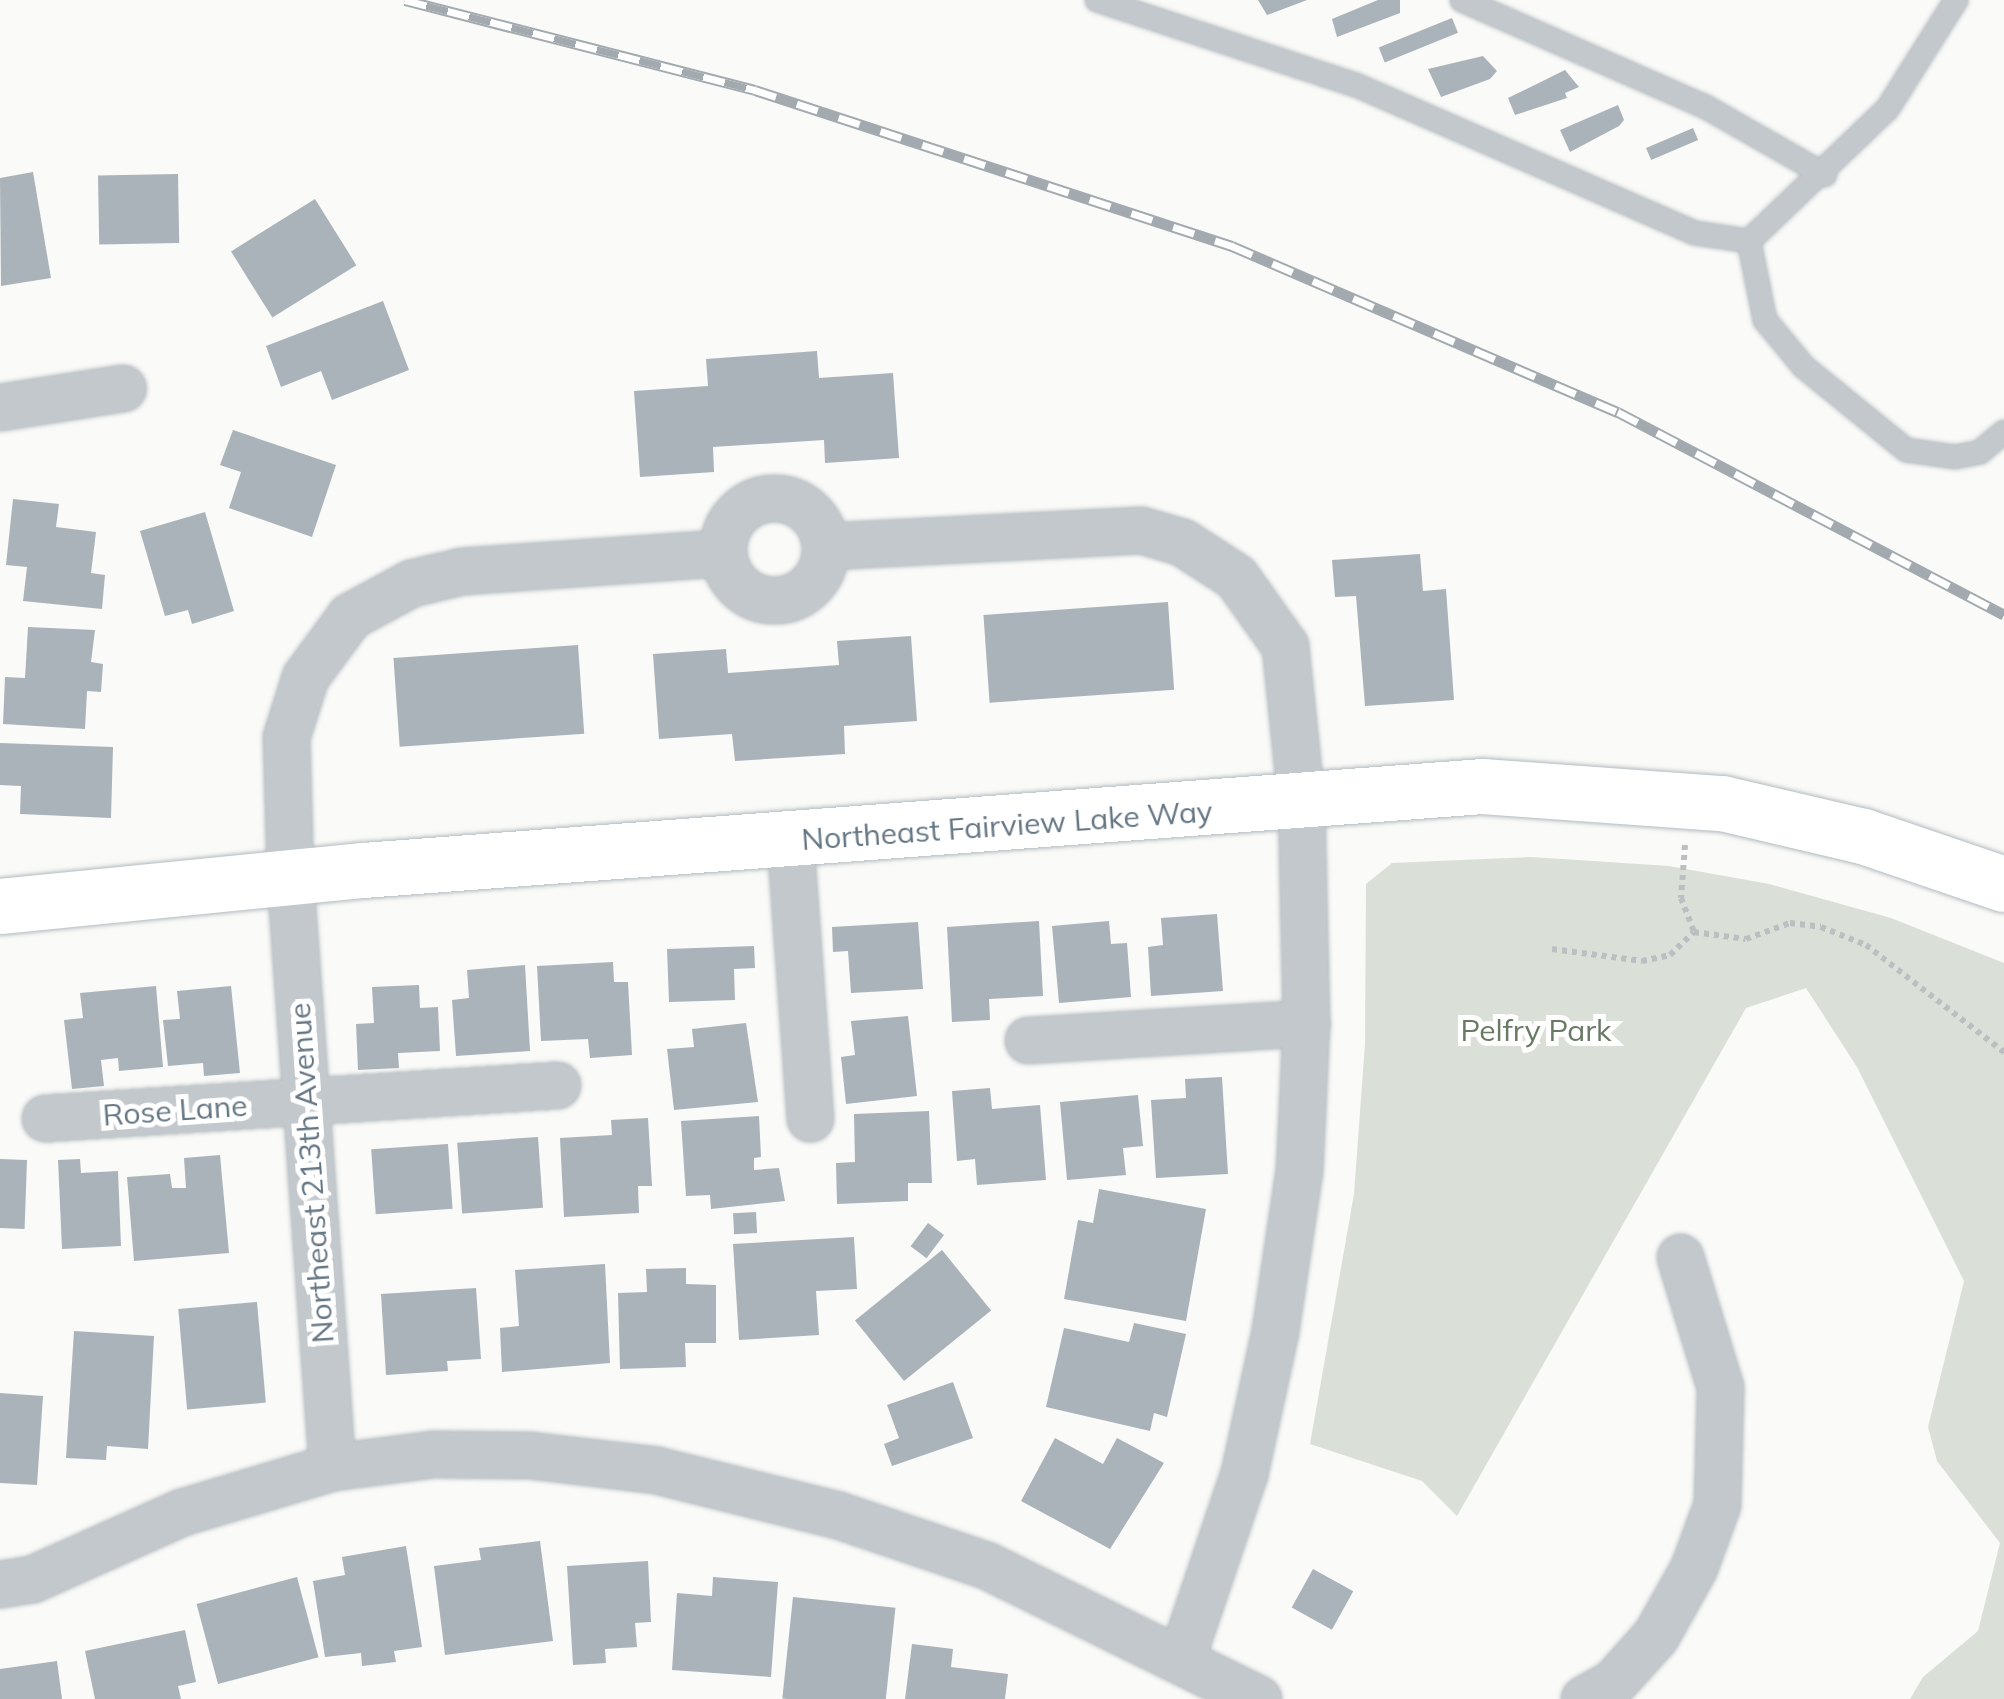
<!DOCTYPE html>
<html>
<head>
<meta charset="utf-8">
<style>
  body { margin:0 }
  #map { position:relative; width:2004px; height:1699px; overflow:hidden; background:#fafaf8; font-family:Mulish,sans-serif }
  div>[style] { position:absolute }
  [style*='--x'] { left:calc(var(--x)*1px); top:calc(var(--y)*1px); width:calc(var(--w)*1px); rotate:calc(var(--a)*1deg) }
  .green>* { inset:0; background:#dadfd7 }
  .building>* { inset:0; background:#aab3b9; transform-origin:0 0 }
  .path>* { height:6px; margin-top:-3px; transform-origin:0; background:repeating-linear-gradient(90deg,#bbbfc2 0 5px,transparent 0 10px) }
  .roads { filter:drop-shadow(0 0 2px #b3babf) drop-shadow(0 0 2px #b3babf) }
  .lane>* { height:22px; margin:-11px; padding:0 11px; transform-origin:11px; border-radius:11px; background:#c3c8cc }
  .street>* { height:45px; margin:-22.5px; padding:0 22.5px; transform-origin:22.5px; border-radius:22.5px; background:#c3c8cc }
  .street>.ring { margin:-22.5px; padding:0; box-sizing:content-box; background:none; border:45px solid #c3c8cc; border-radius:50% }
  .secondary>* { height:55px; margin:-27.5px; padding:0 27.5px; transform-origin:27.5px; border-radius:27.5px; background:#fff }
  .rail>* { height:11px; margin-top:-5.5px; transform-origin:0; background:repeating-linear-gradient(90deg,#fff 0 22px,#a2aab0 0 44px); box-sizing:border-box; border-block:2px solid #a2aab0 }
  span { translate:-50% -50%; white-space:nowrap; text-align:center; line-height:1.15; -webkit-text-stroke:10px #fff; paint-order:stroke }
  .street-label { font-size:30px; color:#657683 }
  .park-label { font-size:30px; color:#687a64 }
</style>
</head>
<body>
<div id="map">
  <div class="green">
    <div style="clip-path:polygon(1531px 857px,1669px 866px,1769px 884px,1891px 918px,2004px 963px,2004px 1699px,1910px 1699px,1923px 1677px,1978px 1631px,2000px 1543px,1937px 1461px,1928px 1427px,1964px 1281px,1857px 1067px,1806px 988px,1746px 1008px,1457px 1516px,1422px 1481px,1310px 1444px,1354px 1194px,1365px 1044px,1366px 884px,1392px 863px)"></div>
  </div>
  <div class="building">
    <div style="clip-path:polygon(1258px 0,1307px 0,1267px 15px)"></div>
    <div style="clip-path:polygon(1378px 0,1400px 0,1400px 13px,1337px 37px,1332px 19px)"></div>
    <div style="left:1452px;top:18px;width:16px;height:79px;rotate:68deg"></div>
    <div style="clip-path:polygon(1483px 56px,1497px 71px,1490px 79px,1441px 97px,1428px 69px)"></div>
    <div style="clip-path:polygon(1565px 70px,1579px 87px,1565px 93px,1567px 98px,1515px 115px,1508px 98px)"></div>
    <div style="clip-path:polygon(1618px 105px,1624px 120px,1619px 126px,1570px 152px,1560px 130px)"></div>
    <div style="left:1693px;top:128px;width:13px;height:51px;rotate:67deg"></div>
    <div style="clip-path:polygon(33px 172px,51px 278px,1px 286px,0 178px)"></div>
    <div style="left:178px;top:174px;width:69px;height:80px;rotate:89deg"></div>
    <div style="left:315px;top:199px;width:78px;height:99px;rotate:58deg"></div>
    <div style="clip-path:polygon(383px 301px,409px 370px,332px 400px,321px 371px,281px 387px,266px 346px)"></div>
    <div style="clip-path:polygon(817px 351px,819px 378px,893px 373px,899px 458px,825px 463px,824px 440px,713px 447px,714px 472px,640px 477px,634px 391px,708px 386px,706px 359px)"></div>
    <div style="clip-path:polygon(233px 430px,336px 465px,312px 537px,229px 508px,241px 472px,220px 465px)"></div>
    <div style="clip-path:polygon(13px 499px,59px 504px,56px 527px,96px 532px,91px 573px,105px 575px,102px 609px,23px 601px,27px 567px,6px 565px)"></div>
    <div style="clip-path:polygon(205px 512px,234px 611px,192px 624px,188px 610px,165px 616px,140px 531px)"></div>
    <div style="clip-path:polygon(1420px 554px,1423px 591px,1446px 589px,1454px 700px,1365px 706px,1356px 596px,1335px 597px,1332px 560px)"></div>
    <div style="left:1168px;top:602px;width:88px;height:185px;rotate:86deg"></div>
    <div style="clip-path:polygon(28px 627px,95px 630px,91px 662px,103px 664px,101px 692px,87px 691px,85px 729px,3px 724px,5px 677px,25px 678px)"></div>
    <div style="clip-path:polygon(911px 636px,917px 721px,844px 726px,845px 754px,735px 761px,732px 734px,659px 739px,653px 654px,726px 649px,728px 673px,839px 665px,837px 641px)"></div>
    <div style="left:578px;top:645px;width:89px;height:185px;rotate:86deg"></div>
    <div style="clip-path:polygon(0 743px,113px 747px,111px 818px,20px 814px,21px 786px,0 785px)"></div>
    <div style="clip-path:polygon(1217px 914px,1223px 991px,1151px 996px,1148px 947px,1163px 945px,1161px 918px)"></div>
    <div style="clip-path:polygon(1039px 921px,1043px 996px,989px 999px,990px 1020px,952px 1022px,947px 927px)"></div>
    <div style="clip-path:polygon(1109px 921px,1111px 944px,1127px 943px,1131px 997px,1059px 1003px,1052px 926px)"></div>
    <div style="clip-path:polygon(918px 922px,923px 989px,851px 993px,848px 951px,833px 952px,832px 927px)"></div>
    <div style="clip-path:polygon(754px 946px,755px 968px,734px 969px,735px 1000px,669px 1002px,667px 949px)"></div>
    <div style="clip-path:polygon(613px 962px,614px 982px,628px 982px,632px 1055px,590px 1058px,588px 1039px,541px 1041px,537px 966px)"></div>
    <div style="clip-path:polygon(525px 965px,530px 1051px,456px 1056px,452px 1000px,469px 998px,467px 970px)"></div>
    <div style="clip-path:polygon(419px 985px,420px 1008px,438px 1007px,440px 1051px,398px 1053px,399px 1068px,358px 1070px,356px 1024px,374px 1023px,372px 987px)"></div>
    <div style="clip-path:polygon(156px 986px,163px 1067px,119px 1071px,118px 1058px,101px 1060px,104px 1086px,72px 1089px,64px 1020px,83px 1018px,80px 993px)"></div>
    <div style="clip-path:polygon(231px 986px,240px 1073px,204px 1076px,203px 1063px,168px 1066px,163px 1020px,180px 1019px,177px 991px)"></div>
    <div style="clip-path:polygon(908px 1016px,917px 1096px,846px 1104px,841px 1057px,855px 1055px,851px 1021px)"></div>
    <div style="clip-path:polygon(746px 1023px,758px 1102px,674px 1110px,667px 1049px,694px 1047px,692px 1029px)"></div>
    <div style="clip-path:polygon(1222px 1077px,1228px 1174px,1156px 1178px,1151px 1100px,1186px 1098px,1185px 1079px)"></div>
    <div style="clip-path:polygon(990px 1088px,992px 1109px,1040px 1105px,1046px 1180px,977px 1185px,975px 1159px,957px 1161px,952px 1091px)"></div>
    <div style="clip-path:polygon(1138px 1095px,1143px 1146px,1123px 1148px,1126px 1175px,1067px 1180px,1060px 1102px)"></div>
    <div style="clip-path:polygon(929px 1111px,932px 1183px,908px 1183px,908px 1201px,837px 1204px,836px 1163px,855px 1162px,854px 1114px)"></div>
    <div style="clip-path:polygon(759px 1116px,761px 1157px,754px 1158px,754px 1170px,779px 1168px,785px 1201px,711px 1209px,710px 1195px,686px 1196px,681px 1121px)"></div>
    <div style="clip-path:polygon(648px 1118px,652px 1186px,638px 1186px,639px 1213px,564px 1217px,560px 1138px,612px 1135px,611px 1120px)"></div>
    <div style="left:538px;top:1137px;width:71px;height:81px;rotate:86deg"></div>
    <div style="left:448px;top:1144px;width:65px;height:77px;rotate:86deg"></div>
    <div style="clip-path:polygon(220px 1155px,229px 1253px,134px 1261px,127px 1177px,170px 1174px,172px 1188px,186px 1188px,184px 1158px)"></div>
    <div style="left:0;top:1159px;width:27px;height:69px;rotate:2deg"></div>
    <div style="clip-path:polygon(80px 1159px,81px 1173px,118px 1171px,121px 1246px,62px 1249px,58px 1160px)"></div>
    <div style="clip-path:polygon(1099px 1189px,1206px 1209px,1186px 1321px,1064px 1299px,1078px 1220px,1093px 1223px)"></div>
    <div style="left:756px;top:1212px;width:21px;height:23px;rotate:87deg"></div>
    <div style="left:928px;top:1223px;width:20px;height:29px;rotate:37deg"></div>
    <div style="clip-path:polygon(854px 1237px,857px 1289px,816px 1291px,819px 1335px,739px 1340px,733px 1244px)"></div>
    <div style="left:942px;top:1250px;width:78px;height:112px;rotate:51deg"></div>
    <div style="clip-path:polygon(605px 1264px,610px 1363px,502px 1372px,500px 1328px,519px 1326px,515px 1270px)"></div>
    <div style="clip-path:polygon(686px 1268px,686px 1284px,716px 1285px,716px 1343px,685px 1343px,686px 1367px,620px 1369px,618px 1293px,647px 1292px,646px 1269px)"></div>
    <div style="clip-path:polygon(476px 1288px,481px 1359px,447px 1361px,448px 1371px,386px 1375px,381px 1294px)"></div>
    <div style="left:257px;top:1302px;width:101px;height:79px;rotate:85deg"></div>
    <div style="clip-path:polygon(1134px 1323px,1186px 1334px,1167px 1417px,1154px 1413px,1150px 1431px,1046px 1407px,1064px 1328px,1129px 1342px)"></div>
    <div style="clip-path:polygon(74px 1331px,154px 1336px,148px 1449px,107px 1446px,106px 1460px,66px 1458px)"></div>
    <div style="clip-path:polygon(953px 1382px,973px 1438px,892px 1466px,884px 1444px,899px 1438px,887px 1405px)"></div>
    <div style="clip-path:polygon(0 1393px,43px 1396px,37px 1485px,0 1483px)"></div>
    <div style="clip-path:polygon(1055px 1438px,1103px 1464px,1117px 1438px,1164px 1463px,1110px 1549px,1021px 1501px)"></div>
    <div style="clip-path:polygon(540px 1541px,553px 1641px,445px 1655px,434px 1566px,481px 1560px,479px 1548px)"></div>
    <div style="clip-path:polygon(406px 1546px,422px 1647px,394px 1651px,396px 1662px,362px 1666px,361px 1653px,325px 1657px,313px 1581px,345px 1575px,342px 1557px)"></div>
    <div style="clip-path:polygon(648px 1561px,651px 1622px,635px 1623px,637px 1647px,605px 1649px,606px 1663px,573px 1665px,567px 1566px)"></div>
    <div style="left:1313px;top:1569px;width:46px;height:44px;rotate:29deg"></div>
    <div style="left:297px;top:1577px;width:83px;height:104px;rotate:75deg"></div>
    <div style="clip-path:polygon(713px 1577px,778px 1582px,771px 1677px,672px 1670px,677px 1593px,712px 1596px)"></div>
    <div style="left:793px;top:1597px;width:103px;height:102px;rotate:6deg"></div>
    <div style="clip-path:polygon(185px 1630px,196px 1682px,178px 1686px,181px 1699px,95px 1699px,85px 1651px)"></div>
    <div style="clip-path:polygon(912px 1644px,953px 1649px,951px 1667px,1008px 1674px,1005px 1699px,905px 1699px)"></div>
    <div style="clip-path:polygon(57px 1661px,62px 1699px,0 1699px,0 1669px)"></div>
  </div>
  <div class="path">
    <div style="--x:1685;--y:845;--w:53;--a:94.3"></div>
    <div style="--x:1681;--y:898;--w:36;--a:69"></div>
    <div style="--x:1694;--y:932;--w:52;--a:7.7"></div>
    <div style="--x:1746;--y:939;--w:47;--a:-20"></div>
    <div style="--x:1790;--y:923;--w:31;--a:7"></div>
    <div style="--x:1821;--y:927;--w:48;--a:21.8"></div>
    <div style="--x:1866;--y:945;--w:175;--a:37.8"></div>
    <div style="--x:1552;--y:949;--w:91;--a:7.6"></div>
    <div style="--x:1642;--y:961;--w:29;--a:-12"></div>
    <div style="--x:1670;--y:955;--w:33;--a:-44"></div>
  </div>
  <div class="roads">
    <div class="lane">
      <div style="--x:1097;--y:0;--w:273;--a:18.2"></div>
      <div style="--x:1356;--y:85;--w:370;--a:23.6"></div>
      <div style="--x:1695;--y:233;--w:55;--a:8.4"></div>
      <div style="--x:1749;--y:241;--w:192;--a:-43.7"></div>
      <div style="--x:1888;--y:108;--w:128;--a:-57.8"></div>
      <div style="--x:1462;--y:0;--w:264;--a:23.7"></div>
      <div style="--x:1704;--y:106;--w:139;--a:29.7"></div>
      <div style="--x:1749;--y:241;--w:81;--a:78.6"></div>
      <div style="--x:1765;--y:320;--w:61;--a:50.3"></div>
      <div style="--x:1804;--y:367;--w:132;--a:39.1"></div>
      <div style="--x:1906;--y:450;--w:49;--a:8.1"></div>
      <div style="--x:1955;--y:457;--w:25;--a:-11"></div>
      <div style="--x:1980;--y:452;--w:31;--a:-40"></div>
    </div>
    <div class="street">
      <div style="--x:0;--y:407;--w:124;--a:-8.8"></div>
      <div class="ring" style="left:723px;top:498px;width:57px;height:57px"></div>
      <div style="--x:826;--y:546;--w:315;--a:-2.9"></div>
      <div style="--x:1141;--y:530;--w:43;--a:16.3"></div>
      <div style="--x:1182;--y:542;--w:64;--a:32.9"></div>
      <div style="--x:1236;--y:577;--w:85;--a:54.6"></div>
      <div style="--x:1285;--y:646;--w:157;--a:84.1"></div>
      <div style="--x:1301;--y:802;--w:221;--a:88.7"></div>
      <div style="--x:1306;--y:1023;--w:147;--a:92.7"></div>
      <div style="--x:1299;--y:1170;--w:163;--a:98.5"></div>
      <div style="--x:1275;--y:1331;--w:145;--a:102.3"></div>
      <div style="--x:1244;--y:1473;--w:196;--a:108.7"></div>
      <div style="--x:790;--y:840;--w:279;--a:85.9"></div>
      <div style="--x:1028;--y:1040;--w:279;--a:-3.5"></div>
      <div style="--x:45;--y:1118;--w:513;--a:-3.69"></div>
      <div style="--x:332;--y:1467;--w:590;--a:-94.08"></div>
      <div style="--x:290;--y:878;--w:141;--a:-91.6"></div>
      <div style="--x:286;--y:737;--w:63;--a:-72.4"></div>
      <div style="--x:305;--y:677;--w:76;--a:-53.6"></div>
      <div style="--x:350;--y:616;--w:69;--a:-28.4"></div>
      <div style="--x:411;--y:583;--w:52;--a:-13.2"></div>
      <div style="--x:462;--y:571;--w:261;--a:-4"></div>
      <div style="--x:0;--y:1584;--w:32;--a:-9"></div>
      <div style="--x:32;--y:1579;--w:164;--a:-24.1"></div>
      <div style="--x:182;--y:1512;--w:157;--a:-16.7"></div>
      <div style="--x:332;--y:1467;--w:102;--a:-7.3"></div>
      <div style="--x:433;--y:1454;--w:96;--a:0.6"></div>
      <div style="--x:529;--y:1455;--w:128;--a:6.7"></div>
      <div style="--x:656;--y:1470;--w:187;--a:13.9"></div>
      <div style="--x:838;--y:1515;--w:156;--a:18.7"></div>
      <div style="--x:986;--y:1565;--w:303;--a:26.2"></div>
      <div style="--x:1584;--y:1699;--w:33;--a:-29"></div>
      <div style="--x:1613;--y:1683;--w:64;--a:-48.1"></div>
      <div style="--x:1656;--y:1635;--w:78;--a:-60.8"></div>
      <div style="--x:1694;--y:1567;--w:67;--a:-69.9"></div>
      <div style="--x:1717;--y:1504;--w:117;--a:-88.5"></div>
      <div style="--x:1720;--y:1387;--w:136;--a:-107.1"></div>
    </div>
    <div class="secondary">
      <div style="--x:0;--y:906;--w:365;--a:-5.7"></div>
      <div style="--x:363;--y:870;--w:1122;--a:-4.29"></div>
      <div style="--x:1482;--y:786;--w:241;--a:4.1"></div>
      <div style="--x:1722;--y:803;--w:145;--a:13.2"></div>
      <div style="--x:1863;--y:836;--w:149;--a:18.8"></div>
    </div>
  </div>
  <div class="rail">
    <div style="--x:405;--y:0;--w:361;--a:14.4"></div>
    <div style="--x:755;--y:90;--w:502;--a:18.11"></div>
    <div style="--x:1232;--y:246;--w:420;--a:23.3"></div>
    <div style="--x:1618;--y:412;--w:436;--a:27.7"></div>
  </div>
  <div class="street-label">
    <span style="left:1007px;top:825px;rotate:-4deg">Northeast Fairview Lake Way</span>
    <span style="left:175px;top:1110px;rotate:-4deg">Rose Lane</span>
    <span style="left:311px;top:1173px;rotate:-94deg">Northeast 213th Avenue</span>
  </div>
  <div class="park-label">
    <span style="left:1536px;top:1030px">Pelfry Park</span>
  </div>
</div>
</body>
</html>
